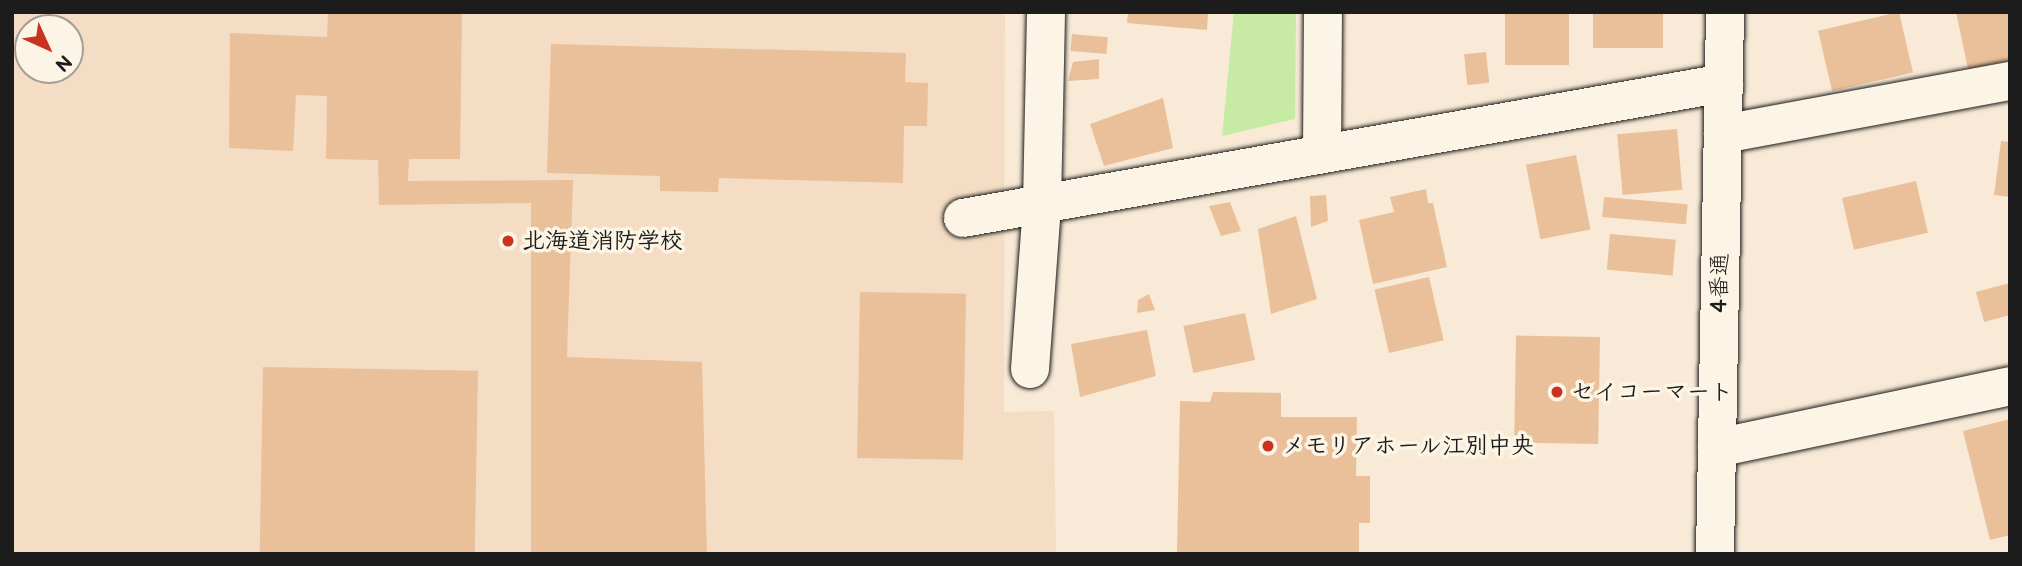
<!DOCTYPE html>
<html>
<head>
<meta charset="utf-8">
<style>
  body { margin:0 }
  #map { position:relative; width:2022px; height:566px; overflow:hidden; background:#f8ead6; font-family:"Balsamiq Sans","Klee One",sans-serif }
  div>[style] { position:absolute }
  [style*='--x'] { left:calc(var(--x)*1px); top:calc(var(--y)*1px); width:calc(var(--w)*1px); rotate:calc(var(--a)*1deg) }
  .built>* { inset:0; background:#f4ddc4 }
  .green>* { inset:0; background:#c7eba5 }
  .building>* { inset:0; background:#eac09a; transform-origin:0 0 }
  .roads { filter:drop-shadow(0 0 2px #1c1c1c) drop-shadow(0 0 2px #1c1c1c) }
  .minor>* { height:38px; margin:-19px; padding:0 19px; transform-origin:19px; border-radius:19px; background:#fcf5e5 }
  .tertiary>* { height:38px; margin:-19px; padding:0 19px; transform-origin:19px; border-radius:19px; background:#fcf5e5 }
  .dots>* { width:19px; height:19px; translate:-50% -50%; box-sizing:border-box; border:4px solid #fcf5e5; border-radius:50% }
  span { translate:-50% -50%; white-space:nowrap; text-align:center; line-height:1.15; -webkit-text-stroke:7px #fcf5e5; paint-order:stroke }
  .poi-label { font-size:23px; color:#1c1c1c; font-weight:700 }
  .left { translate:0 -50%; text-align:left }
  .street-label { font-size:23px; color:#1c1c1c }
  .frame { position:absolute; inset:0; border:14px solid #1c1c1c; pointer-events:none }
  .north { position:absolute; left:14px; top:14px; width:70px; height:70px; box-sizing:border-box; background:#fcf5e5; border:2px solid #a29e95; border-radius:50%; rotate:135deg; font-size:19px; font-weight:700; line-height:28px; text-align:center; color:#1c1c1c }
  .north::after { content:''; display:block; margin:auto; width:24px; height:32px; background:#c8321e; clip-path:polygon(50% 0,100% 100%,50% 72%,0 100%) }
</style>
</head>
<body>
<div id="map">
  <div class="built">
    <div style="clip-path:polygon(evenodd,12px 12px,1005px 12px,1004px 412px,1054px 411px,1056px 554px,12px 554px,12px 12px,28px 28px,70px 28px,70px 70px,28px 70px,28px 28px)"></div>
  </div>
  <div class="green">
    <div style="clip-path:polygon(1234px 12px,1296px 12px,1295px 119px,1222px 136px)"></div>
  </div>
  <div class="building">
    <div style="clip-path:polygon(328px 12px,462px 12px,460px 159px,409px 159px,408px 181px,573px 180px,567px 357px,702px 362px,707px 554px,531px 554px,531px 203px,379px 205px,378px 160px,326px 159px,327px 96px,296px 95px,293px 151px,229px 148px,230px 33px,327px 37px)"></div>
    <div style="clip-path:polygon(1128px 12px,1208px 12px,1207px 30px,1127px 23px)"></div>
    <div style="left:1505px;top:12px;width:64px;height:53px"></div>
    <div style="left:1593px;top:12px;width:70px;height:36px"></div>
    <div style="left:1899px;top:12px;width:62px;height:83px;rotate:77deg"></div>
    <div style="clip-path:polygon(1956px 12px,2010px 12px,2010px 60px,1968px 69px)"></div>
    <div style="left:1072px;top:34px;width:36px;height:17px;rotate:5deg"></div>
    <div style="clip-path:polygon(551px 44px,906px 53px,905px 82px,928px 83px,927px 126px,904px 126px,903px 183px,719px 178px,718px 192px,660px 191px,660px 176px,547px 173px)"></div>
    <div style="left:1486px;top:52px;width:31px;height:22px;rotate:84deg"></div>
    <div style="clip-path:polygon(1099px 59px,1099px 79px,1068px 81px,1073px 62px)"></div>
    <div style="clip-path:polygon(1163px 98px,1173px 148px,1104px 166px,1090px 124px)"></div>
    <div style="left:1677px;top:129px;width:61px;height:60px;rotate:85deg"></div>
    <div style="clip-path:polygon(2001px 141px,2010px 142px,2010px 197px,1994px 195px)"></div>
    <div style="left:1576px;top:155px;width:76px;height:51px;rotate:79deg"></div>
    <div style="left:1916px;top:181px;width:53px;height:76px;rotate:77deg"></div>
    <div style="clip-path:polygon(1426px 189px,1428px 203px,1433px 203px,1447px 267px,1373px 284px,1359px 220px,1394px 212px,1390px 197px)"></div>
    <div style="clip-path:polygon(1326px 195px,1328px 221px,1311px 227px,1310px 196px)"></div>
    <div style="left:1604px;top:197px;width:84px;height:20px;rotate:5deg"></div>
    <div style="clip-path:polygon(1230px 202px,1241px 231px,1221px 236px,1209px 206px)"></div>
    <div style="clip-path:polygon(1296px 216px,1317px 299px,1271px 314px,1258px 229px)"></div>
    <div style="left:1610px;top:234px;width:66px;height:36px;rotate:5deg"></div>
    <div style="left:1429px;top:277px;width:65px;height:56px;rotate:77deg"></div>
    <div style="clip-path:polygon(2010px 283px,2010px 315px,1984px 322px,1976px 292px)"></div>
    <div style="left:860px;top:292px;width:106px;height:166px;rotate:1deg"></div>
    <div style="clip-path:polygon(1149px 294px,1155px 310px,1137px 313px,1138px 300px)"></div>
    <div style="left:1245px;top:313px;width:48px;height:63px;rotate:78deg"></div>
    <div style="clip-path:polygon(1147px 330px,1156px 376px,1080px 397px,1071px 344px)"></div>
    <div style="left:1600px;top:337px;width:107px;height:84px;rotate:91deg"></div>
    <div style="left:263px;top:367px;width:215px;height:187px;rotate:1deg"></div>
    <div style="clip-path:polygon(1213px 392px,1281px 393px,1281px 417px,1357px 417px,1356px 476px,1370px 476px,1370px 523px,1359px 523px,1359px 554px,1177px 554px,1180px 401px,1210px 402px)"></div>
    <div style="clip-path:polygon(2010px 419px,2010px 535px,1990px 540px,1963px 431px)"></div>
  </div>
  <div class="roads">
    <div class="minor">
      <div style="--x:1723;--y:134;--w:292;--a:-10.5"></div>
      <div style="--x:1322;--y:153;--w:141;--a:-89.6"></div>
      <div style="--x:963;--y:218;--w:773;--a:-10.06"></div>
      <div style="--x:1030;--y:369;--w:165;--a:-85.8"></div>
      <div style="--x:1042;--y:204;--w:192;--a:-88.8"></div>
      <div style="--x:1717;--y:448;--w:299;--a:-11.9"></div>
    </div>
    <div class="tertiary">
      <div style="--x:1715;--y:554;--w:542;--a:-88.94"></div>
    </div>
  </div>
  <div class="dots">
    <div style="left:508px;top:241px;background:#c8321e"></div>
    <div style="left:1557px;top:392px;background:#c8321e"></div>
    <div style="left:1268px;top:446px;background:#c8321e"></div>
  </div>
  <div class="poi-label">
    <span class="left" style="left:522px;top:241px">北海道消防学校</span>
    <span class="left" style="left:1571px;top:392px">セイコーマート</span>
    <span class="left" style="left:1282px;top:446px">メモリアホール江別中央</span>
  </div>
  <div class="street-label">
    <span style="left:1720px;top:283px;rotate:-89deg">4番通</span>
  </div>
  <div class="frame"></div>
  <div class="north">N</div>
</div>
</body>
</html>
